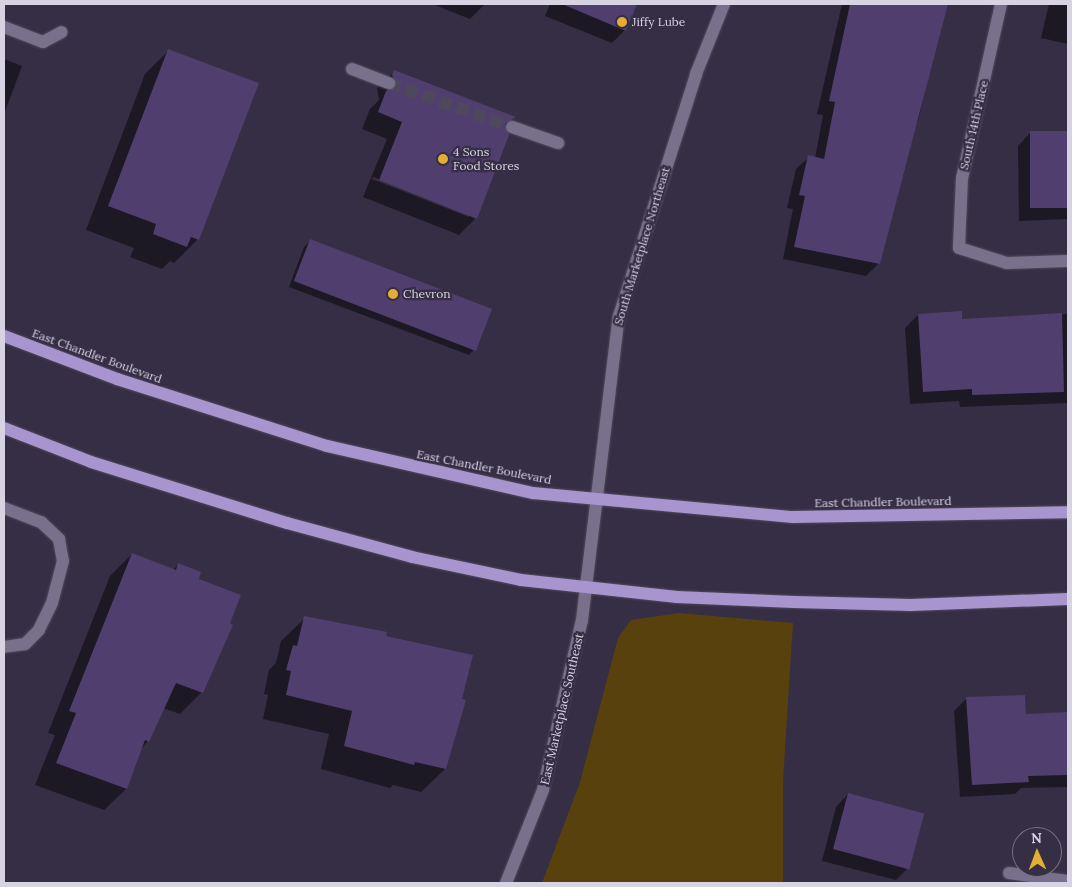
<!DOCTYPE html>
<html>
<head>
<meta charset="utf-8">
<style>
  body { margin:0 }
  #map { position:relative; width:1072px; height:887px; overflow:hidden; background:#362e45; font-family:Lora,serif }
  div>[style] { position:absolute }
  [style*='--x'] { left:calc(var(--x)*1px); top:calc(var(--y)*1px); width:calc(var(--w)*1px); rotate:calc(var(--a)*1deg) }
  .green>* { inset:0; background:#58410d }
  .shadow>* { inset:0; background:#0007 }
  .building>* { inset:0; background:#503e6e; transform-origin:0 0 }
  .minor-tunnel>* { height:12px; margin-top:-6px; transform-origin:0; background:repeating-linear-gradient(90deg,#4e475d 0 12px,transparent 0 18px) }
  .roads { filter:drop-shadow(0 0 1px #524b5e) drop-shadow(0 0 1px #524b5e) }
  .minor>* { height:12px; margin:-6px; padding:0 6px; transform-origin:6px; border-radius:6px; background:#79708b }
  .major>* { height:12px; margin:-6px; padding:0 6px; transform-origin:6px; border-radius:6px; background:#a894ce }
  .dots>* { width:14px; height:14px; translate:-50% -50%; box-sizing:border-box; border:2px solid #362e45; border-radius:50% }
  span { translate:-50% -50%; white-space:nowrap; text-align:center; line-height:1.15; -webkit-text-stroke:4.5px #362e45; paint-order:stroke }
  .poi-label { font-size:12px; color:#d8d3e2 }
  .left { translate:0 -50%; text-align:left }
  .street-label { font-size:12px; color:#d8d3e2 }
  .frame { position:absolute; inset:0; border:5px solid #d8d3e2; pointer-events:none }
  .north { position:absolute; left:1012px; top:827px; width:50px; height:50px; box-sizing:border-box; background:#362e45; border:1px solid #777084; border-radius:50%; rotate:358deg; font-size:14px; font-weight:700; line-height:20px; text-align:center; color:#d8d3e2 }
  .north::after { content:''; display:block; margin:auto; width:18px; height:22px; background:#e4ae35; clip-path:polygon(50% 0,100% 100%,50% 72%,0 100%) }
</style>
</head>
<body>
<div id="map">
  <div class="green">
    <div style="clip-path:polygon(679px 613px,793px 623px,783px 782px,783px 883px,542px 883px,580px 782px,618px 638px,631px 620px)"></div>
  </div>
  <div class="shadow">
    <div style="clip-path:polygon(432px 4px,485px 4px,470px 19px)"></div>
    <div style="clip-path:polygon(550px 4px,635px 4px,625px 30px,612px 43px,545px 16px)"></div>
    <div style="clip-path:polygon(842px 4px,945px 4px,918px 121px,912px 127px,879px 263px,866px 276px,783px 259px,793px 209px,787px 208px,796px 169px,809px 157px,815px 158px,823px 115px,817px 114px)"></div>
    <div style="clip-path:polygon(1049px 4px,1068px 4px,1068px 44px,1041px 38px)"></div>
    <div style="clip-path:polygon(169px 50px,198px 239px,174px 263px,170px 261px,162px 269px,130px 257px,134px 248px,86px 230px,145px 74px)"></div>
    <div style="clip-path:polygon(4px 59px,22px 66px,4px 114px)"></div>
    <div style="clip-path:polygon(evenodd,394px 72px,514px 117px,504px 127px,476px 218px,459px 235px,363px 197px,387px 139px,362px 129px,370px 109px,379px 100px,377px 88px,394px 72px,373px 177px,469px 214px,469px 217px,372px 179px,373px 177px)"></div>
    <div style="clip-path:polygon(1068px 131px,1068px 219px,1019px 221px,1018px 146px,1030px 133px)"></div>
    <div style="clip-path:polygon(310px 241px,475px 349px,469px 355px,289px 287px,304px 247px)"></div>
    <div style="clip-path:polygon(1068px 314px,1068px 403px,960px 407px,959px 401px,910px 404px,905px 328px,918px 315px,961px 320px)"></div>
    <div style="clip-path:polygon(132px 554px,173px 570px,178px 565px,197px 579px,202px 692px,180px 714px,163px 708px,148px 741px,141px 749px,126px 789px,104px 810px,35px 785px,55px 735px,48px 733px,110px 576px)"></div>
    <div style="clip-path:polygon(305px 618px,384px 637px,461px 700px,445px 769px,421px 792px,393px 785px,390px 788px,321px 769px,329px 734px,263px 719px,268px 695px,264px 694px,269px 670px,276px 663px,281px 641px)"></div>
    <div style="clip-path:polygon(967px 698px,1025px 715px,1068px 714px,1068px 787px,1021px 788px,1015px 794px,960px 797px,954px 711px)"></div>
    <div style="clip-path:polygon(848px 794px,909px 867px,896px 880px,822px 861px,836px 807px)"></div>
  </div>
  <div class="building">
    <div style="clip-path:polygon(562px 4px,637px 4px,626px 31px)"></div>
    <div style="clip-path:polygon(850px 4px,948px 4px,880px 264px,794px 247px,805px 196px,799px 195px,808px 155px,824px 159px,835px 102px,829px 101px)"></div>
    <div style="clip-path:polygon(168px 49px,259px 83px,199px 240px,191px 237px,187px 247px,153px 234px,156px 224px,108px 206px)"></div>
    <div style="clip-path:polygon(394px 70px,516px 117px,505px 124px,509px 135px,477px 219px,379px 180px,402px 122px,378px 112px,386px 91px,397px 85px,392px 75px)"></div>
    <div style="left:1068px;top:131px;width:77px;height:38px;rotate:90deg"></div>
    <div style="left:310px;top:239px;width:195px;height:45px;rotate:21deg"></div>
    <div style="clip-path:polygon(962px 311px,962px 319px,1062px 313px,1064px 392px,972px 395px,972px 389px,923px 392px,918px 314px)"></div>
    <div style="clip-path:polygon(132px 553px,176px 570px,178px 563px,201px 572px,199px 579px,241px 595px,230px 623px,233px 625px,203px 693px,176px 683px,149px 742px,145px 740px,127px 789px,56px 763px,76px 713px,69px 711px)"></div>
    <div style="clip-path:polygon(304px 616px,387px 632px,386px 636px,473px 655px,462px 699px,466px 700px,446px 769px,415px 762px,414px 765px,344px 746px,352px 711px,286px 695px,291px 671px,286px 670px,293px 645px,297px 646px)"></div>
    <div style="clip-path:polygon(1025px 695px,1026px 714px,1068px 712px,1068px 775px,1028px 776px,1029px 782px,972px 785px,966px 697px)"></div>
    <div style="left:848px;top:793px;width:79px;height:58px;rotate:15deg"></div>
  </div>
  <div class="minor-tunnel">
    <div style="--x:389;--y:83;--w:131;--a:19.7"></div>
  </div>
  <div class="roads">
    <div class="minor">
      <div style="--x:1001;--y:4;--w:178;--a:102.6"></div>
      <div style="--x:962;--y:178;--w:70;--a:92.5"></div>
      <div style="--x:959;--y:248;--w:50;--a:17.4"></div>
      <div style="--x:1007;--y:263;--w:61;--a:-1.9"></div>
      <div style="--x:4;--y:27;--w:42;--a:21"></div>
      <div style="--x:43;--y:42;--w:21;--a:-28"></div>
      <div style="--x:352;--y:69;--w:40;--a:21"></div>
      <div style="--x:512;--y:127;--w:49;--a:19.2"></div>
      <div style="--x:4;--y:508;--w:40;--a:21"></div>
      <div style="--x:41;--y:522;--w:25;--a:43"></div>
      <div style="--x:59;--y:539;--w:22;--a:80"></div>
      <div style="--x:63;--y:561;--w:43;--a:104.7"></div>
      <div style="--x:52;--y:603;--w:30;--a:116"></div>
      <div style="--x:39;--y:630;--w:20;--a:135"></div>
      <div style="--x:25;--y:644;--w:21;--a:172"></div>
      <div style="--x:1009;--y:873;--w:60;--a:7.7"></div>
      <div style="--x:506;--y:883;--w:100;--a:-68.3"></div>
      <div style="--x:543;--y:790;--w:174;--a:-77.1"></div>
      <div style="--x:582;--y:620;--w:306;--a:-83.1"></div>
      <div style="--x:619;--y:316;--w:254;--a:-72.3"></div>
      <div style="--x:696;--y:74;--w:75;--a:-68.2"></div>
    </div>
    <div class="major">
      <div style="--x:4;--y:336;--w:121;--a:20.8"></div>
      <div style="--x:117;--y:379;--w:220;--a:17.7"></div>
      <div style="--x:327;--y:446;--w:211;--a:12.9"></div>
      <div style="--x:533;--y:493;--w:261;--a:5.3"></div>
      <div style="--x:793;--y:517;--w:275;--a:-1"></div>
      <div style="--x:4;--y:428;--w:93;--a:21.3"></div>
      <div style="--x:91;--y:462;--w:205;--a:17.3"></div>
      <div style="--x:287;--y:523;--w:130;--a:15.2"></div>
      <div style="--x:412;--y:557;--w:111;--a:11.9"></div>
      <div style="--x:521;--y:580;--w:157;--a:6.2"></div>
      <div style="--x:677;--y:597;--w:117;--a:2.4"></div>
      <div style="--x:794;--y:602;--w:117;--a:1.5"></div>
      <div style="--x:911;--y:605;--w:157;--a:-2.2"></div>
    </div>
  </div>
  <div class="dots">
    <div style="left:622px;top:22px;background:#e4ae35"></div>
    <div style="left:443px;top:159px;background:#e4ae35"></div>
    <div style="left:393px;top:294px;background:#e4ae35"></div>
  </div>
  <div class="poi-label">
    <span class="left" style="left:632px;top:22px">Jiffy Lube</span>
    <span class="left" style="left:453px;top:159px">4 Sons<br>Food Stores</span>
    <span class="left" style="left:403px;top:294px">Chevron</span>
  </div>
  <div class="street-label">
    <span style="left:974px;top:125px;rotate:-77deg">South 14th Place</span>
    <span style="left:642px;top:246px;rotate:-73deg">South Marketplace Northeast</span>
    <span style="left:97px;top:356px;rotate:20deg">East Chandler Boulevard</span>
    <span style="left:484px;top:467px;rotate:11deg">East Chandler Boulevard</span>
    <span style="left:883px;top:502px;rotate:-1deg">East Chandler Boulevard</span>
    <span style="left:562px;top:709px;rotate:-77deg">East Marketplace Southeast</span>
  </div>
  <div class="frame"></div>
  <div class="north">N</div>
</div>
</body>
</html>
